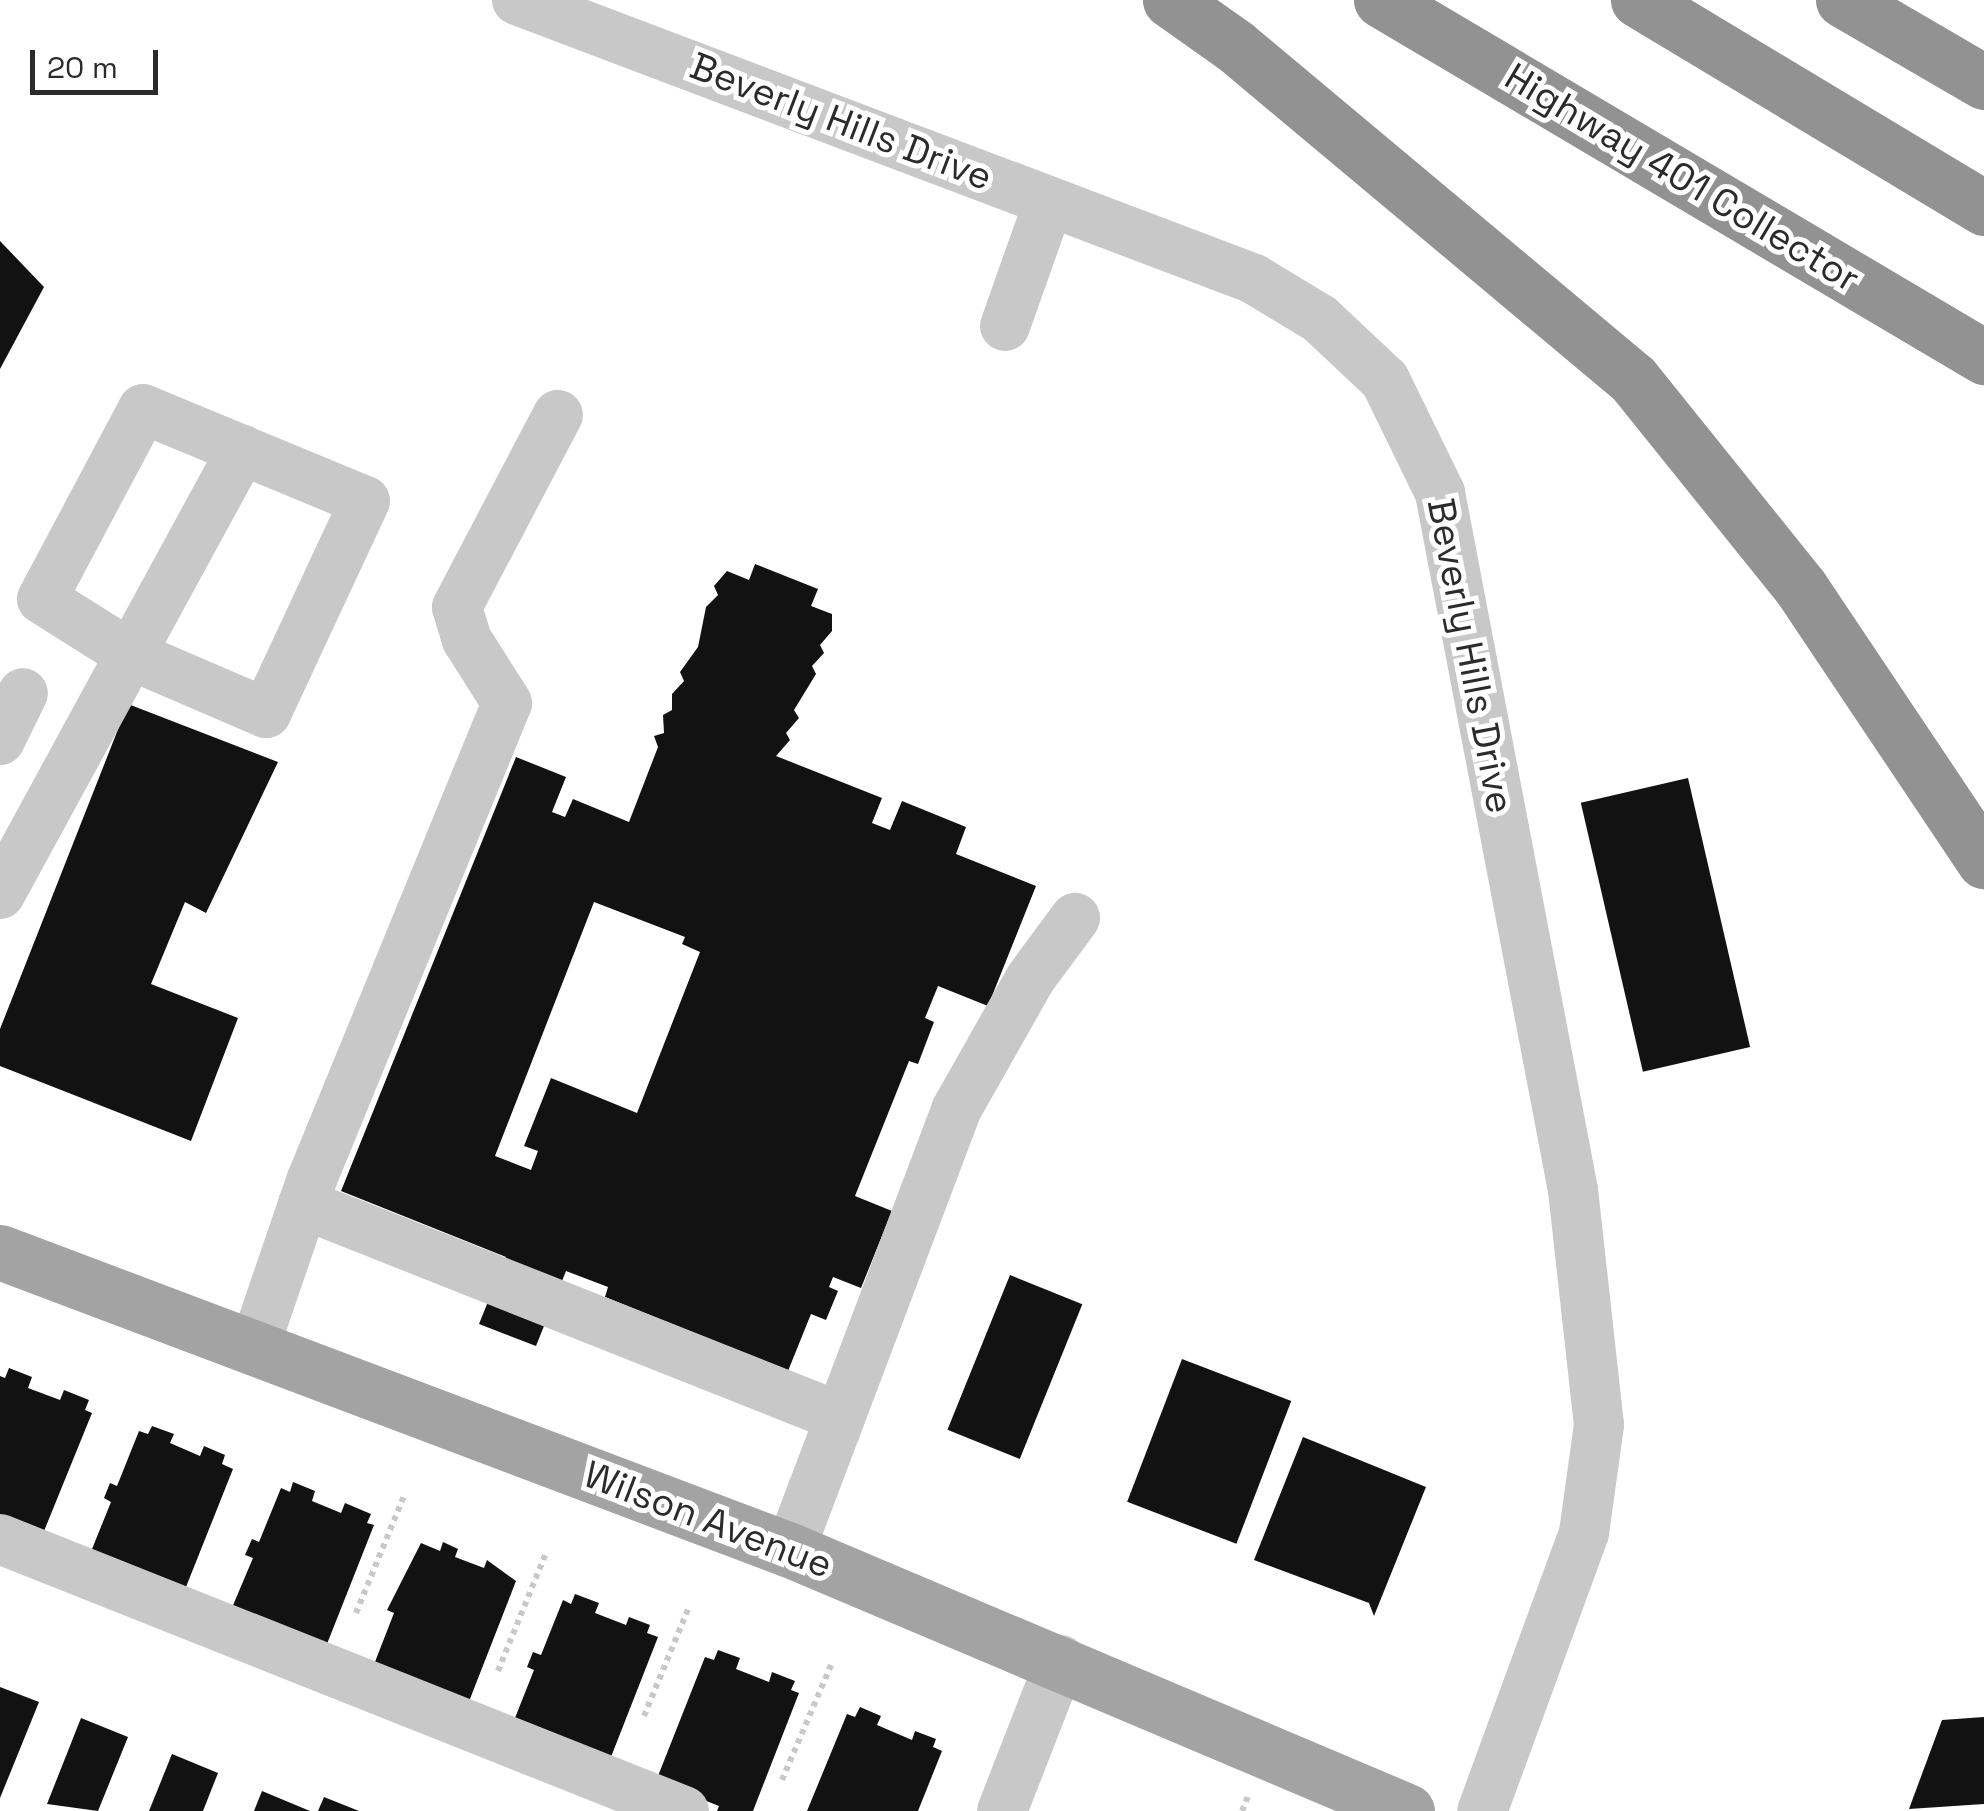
<!DOCTYPE html>
<html>
<head>
<meta charset="utf-8">
<style>
  body { margin:0 }
  #map { position:relative; width:1984px; height:1811px; overflow:hidden; background:#fff; font-family:"Space Grotesk",sans-serif }
  div>[style] { position:absolute }
  [style*='--x'] { left:calc(var(--x)*1px); top:calc(var(--y)*1px); width:calc(var(--w)*1px); rotate:calc(var(--a)*1deg) }
  .building>* { inset:0; background:#121212; transform-origin:0 0 }
  .path>* { height:6px; margin-top:-3px; transform-origin:0; background:repeating-linear-gradient(90deg,#c8c8c8 0 5px,transparent 0 10px) }
  .minor>* { height:50px; margin:-25px; padding:0 25px; transform-origin:25px; border-radius:25px; background:#c8c8c8 }
  .major>* { height:55px; margin:-27.5px; padding:0 27.5px; transform-origin:27.5px; border-radius:27.5px; background:#a3a3a3 }
  .highway>* { height:55px; margin:-27.5px; padding:0 27.5px; transform-origin:27.5px; border-radius:27.5px; background:#929292 }
  span { translate:-50% -50%; white-space:nowrap; text-align:center; line-height:1.15; -webkit-text-stroke:10px #fff; paint-order:stroke }
  .street-label { font-size:38px; color:#2b2b2b }
  .scale { position:absolute; left:30px; top:50px; width:128px; height:45px; box-sizing:border-box; border:5px solid #2b2b2b; border-top:0; padding-left:12px; font-size:30px; line-height:35px; white-space:nowrap; color:#2b2b2b; -webkit-text-stroke:8px #fff; paint-order:stroke }
</style>
</head>
<body>
<div id="map">
  <div class="building">
    <div style="clip-path:polygon(0 241px,44px 287px,0 369px)"></div>
    <div style="clip-path:polygon(evenodd,755px 564px,818px 589px,811px 606px,832px 614px,832px 631px,820px 645px,824px 653px,812px 666px,816px 674px,794px 710px,799px 718px,786px 733px,790px 740px,776px 756px,882px 798px,872px 823px,890px 830px,902px 801px,966px 827px,956px 854px,1036px 886px,988px 1006px,938px 986px,925px 1018px,934px 1022px,918px 1064px,909px 1061px,855px 1196px,892px 1211px,861px 1288px,833px 1277px,829px 1287px,838px 1291px,826px 1320px,811px 1314px,788px 1371px,605px 1297px,608px 1287px,566px 1271px,536px 1346px,479px 1324px,506px 1257px,341px 1191px,516px 757px,566px 777px,552px 812px,565px 817px,573px 799px,629px 822px,658px 747px,654px 736px,664px 733px,663px 715px,672px 710px,672px 694px,684px 681px,680px 672px,698px 647px,706px 607px,718px 595px,714px 586px,727px 571px,749px 580px,755px 564px,594px 902px,685px 937px,682px 944px,700px 952px,637px 1113px,551px 1078px,524px 1146px,538px 1151px,531px 1170px,495px 1156px,594px 902px)"></div>
    <div style="clip-path:polygon(128px 704px,278px 762px,206px 913px,185px 902px,151px 984px,238px 1018px,191px 1141px,0 1066px,0 1029px)"></div>
    <div style="left:1688px;top:778px;width:276px;height:110px;rotate:77deg"></div>
    <div style="left:1010px;top:1275px;width:78px;height:167px;rotate:22deg"></div>
    <div style="left:1182px;top:1359px;width:117px;height:153px;rotate:21deg"></div>
    <div style="clip-path:polygon(9px 1368px,32px 1377px,28px 1388px,60px 1400px,64px 1390px,89px 1400px,85px 1410px,92px 1413px,42px 1536px,0 1518px,0 1376px,5px 1378px)"></div>
    <div style="clip-path:polygon(152px 1426px,174px 1434px,170px 1443px,200px 1456px,204px 1446px,225px 1455px,222px 1464px,233px 1469px,184px 1592px,90px 1554px,111px 1502px,104px 1498px,110px 1483px,117px 1486px,139px 1431px,148px 1434px)"></div>
    <div style="clip-path:polygon(1303px 1437px,1426px 1487px,1374px 1616px,1369px 1603px,1254px 1560px)"></div>
    <div style="clip-path:polygon(293px 1482px,315px 1491px,312px 1501px,341px 1513px,345px 1503px,371px 1514px,367px 1523px,374px 1525px,325px 1649px,231px 1610px,253px 1558px,245px 1555px,252px 1539px,259px 1542px,281px 1488px,290px 1492px)"></div>
    <div style="clip-path:polygon(443px 1542px,458px 1549px,455px 1557px,484px 1568px,487px 1560px,516px 1581px,468px 1704px,373px 1667px,394px 1613px,387px 1610px,421px 1543px,440px 1551px)"></div>
    <div style="clip-path:polygon(575px 1594px,599px 1603px,595px 1613px,626px 1625px,629px 1617px,650px 1625px,647px 1633px,658px 1637px,609px 1762px,513px 1723px,534px 1670px,527px 1667px,533px 1652px,541px 1655px,563px 1600px,571px 1604px)"></div>
    <div style="clip-path:polygon(718px 1650px,740px 1658px,736px 1669px,769px 1682px,772px 1672px,795px 1681px,791px 1690px,799px 1693px,753px 1811px,717px 1811px,719px 1806px,656px 1781px,705px 1657px,714px 1660px)"></div>
    <div style="clip-path:polygon(0 1687px,39px 1702px,0 1798px)"></div>
    <div style="clip-path:polygon(860px 1707px,881px 1716px,877px 1725px,912px 1740px,915px 1731px,936px 1739px,933px 1747px,942px 1751px,918px 1811px,807px 1811px,847px 1714px,855px 1717px)"></div>
    <div style="clip-path:polygon(1984px 1717px,1984px 1804px,1909px 1809px,1942px 1720px)"></div>
    <div style="clip-path:polygon(81px 1718px,128px 1737px,98px 1811px,47px 1804px)"></div>
    <div style="clip-path:polygon(172px 1754px,218px 1773px,203px 1811px,149px 1811px)"></div>
    <div style="clip-path:polygon(262px 1791px,310px 1811px,254px 1811px)"></div>
    <div style="clip-path:polygon(324px 1797px,359px 1811px,318px 1811px)"></div>
  </div>
  <div class="path">
    <div style="--x:356;--y:1613;--w:126;--a:-67.7"></div>
    <div style="--x:498;--y:1671;--w:127;--a:-67.9"></div>
    <div style="--x:644;--y:1716;--w:116;--a:-67.6"></div>
    <div style="--x:782;--y:1780;--w:125;--a:-66.9"></div>
    <div style="--x:1242;--y:1811;--w:18;--a:-68"></div>
  </div>
  <div class="minor">
    <div style="--x:517;--y:0;--w:788;--a:20.73"></div>
    <div style="--x:1254;--y:279;--w:77;--a:31.2"></div>
    <div style="--x:1320;--y:319;--w:89;--a:43.2"></div>
    <div style="--x:1385;--y:380;--w:126;--a:64"></div>
    <div style="--x:1440;--y:493;--w:710;--a:79.2"></div>
    <div style="--x:1573;--y:1190;--w:236;--a:83.7"></div>
    <div style="--x:1599;--y:1425;--w:109;--a:97.9"></div>
    <div style="--x:1584;--y:1533;--w:296;--a:110.1"></div>
    <div style="--x:1005;--y:326;--w:132;--a:-70.5"></div>
    <div style="--x:143;--y:409;--w:240;--a:22.5"></div>
    <div style="--x:365;--y:501;--w:234;--a:115"></div>
    <div style="--x:266;--y:713;--w:147;--a:-156.8"></div>
    <div style="--x:131;--y:655;--w:105;--a:-147.8"></div>
    <div style="--x:42;--y:599;--w:215;--a:-62"></div>
    <div style="--x:0;--y:740;--w:52;--a:-63.9"></div>
    <div style="--x:0;--y:894;--w:506;--a:-61.41"></div>
    <div style="--x:303;--y:1204;--w:578;--a:21.64"></div>
    <div style="--x:254;--y:1348;--w:179;--a:-71.1"></div>
    <div style="--x:312;--y:1179;--w:514;--a:-67.72"></div>
    <div style="--x:507;--y:703;--w:75;--a:-122.4"></div>
    <div style="--x:467;--y:640;--w:34;--a:-107"></div>
    <div style="--x:457;--y:607;--w:217;--a:-62.3"></div>
    <div style="--x:0;--y:1539;--w:736;--a:21.69"></div>
    <div style="--x:790;--y:1550;--w:470;--a:-69.3"></div>
    <div style="--x:956;--y:1110;--w:150;--a:-60.5"></div>
    <div style="--x:1030;--y:979;--w:76;--a:-53.6"></div>
    <div style="--x:1002;--y:1811;--w:162;--a:-68.7"></div>
  </div>
  <div class="major">
    <div style="--x:0;--y:1252;--w:844;--a:20.67"></div>
    <div style="--x:790;--y:1550;--w:670;--a:22.93"></div>
  </div>
  <div class="highway">
    <div style="--x:1170;--y:0;--w:80;--a:35.3"></div>
    <div style="--x:1235;--y:46;--w:519;--a:39.92"></div>
    <div style="--x:1633;--y:379;--w:268;--a:51.2"></div>
    <div style="--x:1801;--y:588;--w:329;--a:56.2"></div>
    <div style="--x:1381;--y:0;--w:701;--a:30.63"></div>
    <div style="--x:1638;--y:0;--w:404;--a:31"></div>
    <div style="--x:1843;--y:0;--w:163;--a:30.2"></div>
  </div>
  <div class="street-label">
    <span style="left:841px;top:122px;rotate:21deg">Beverly Hills Drive</span>
    <span style="left:1682px;top:178px;rotate:31deg">Highway 401 Collector</span>
    <span style="left:1470px;top:656px;rotate:79deg">Beverly Hills Drive</span>
    <span style="left:708px;top:1520px;rotate:21deg">Wilson Avenue</span>
  </div>
  <div class="scale">20 m</div>
</div>
</body>
</html>
